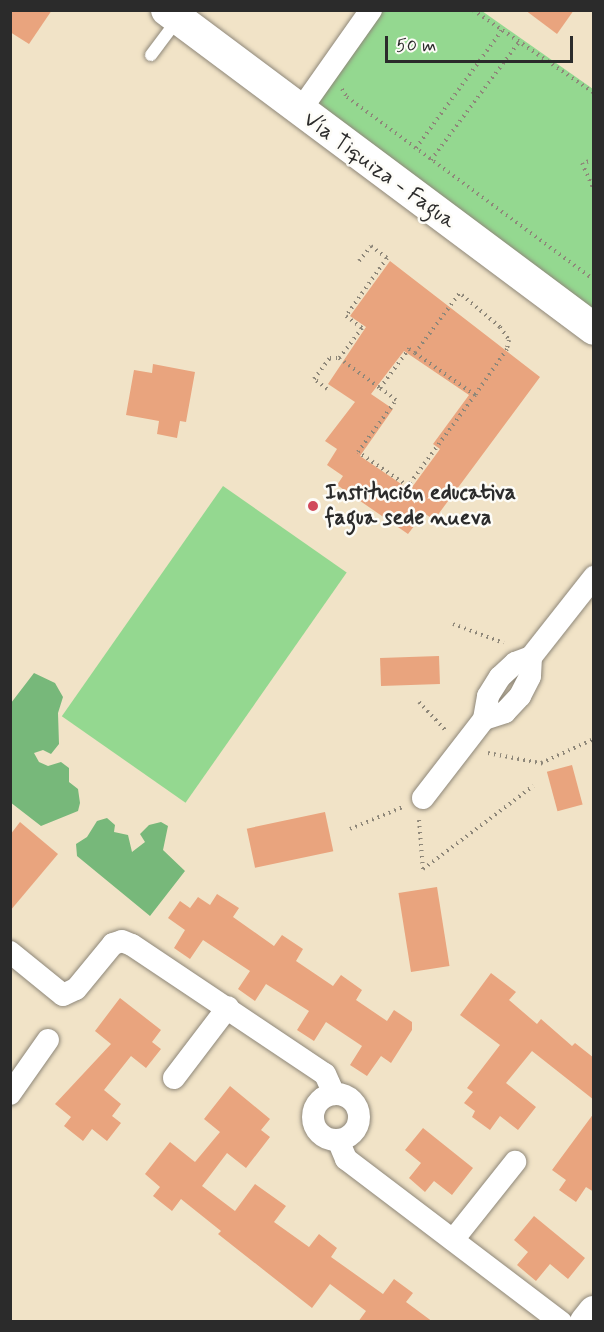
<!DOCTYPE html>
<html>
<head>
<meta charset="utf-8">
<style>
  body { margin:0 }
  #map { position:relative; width:604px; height:1332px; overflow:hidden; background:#f1e3c7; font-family:Mynerve,sans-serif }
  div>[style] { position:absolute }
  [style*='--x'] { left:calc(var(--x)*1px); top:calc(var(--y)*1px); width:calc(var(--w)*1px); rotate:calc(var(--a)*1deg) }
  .green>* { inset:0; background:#94d890; transform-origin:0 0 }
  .forest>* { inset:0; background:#77b87a }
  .building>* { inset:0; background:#e9a47e; transform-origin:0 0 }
  .path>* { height:4px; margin-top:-2px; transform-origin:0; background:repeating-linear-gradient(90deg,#8e8779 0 1.5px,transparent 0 6px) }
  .roads { filter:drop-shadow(0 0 2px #8e8779) drop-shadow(0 0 2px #8e8779) }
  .lane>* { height:12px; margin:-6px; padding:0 6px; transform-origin:6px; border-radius:6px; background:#fff }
  .street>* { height:22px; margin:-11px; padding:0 11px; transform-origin:11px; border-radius:11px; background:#fff }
  .street>.ring { margin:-11px; padding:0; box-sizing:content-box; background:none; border:22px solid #fff; border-radius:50% }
  .secondary>* { height:32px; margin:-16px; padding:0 16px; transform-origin:16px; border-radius:16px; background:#fff }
  .dots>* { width:16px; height:16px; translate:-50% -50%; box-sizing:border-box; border:3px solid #fdfcf7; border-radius:50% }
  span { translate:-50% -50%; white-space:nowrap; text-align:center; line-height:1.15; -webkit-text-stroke:5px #fdfcf7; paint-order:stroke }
  .street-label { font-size:22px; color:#2b2b2b }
  .poi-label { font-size:22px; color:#2b2b2b; font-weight:700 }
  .left { translate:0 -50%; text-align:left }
  .frame { position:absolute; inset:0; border:12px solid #2b2b2b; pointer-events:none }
  .scale { position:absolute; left:385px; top:36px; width:188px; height:27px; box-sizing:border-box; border:3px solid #2b2b2b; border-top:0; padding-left:8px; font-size:18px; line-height:21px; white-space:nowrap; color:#2b2b2b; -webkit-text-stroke:4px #fdfcf7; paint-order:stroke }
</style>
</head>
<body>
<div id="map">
  <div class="green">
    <div style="clip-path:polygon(371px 11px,482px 11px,593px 89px,593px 333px,299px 112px)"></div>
    <div style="left:223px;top:486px;width:151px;height:281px;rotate:35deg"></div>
  </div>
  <div class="forest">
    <div style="clip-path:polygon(34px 673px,55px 683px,63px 697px,58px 713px,59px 744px,51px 754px,43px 750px,34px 753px,39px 762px,48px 766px,61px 762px,69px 768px,69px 782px,78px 789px,80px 803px,78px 811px,41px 826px,10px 802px,11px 703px)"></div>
    <div style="clip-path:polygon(107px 818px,115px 825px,114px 832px,128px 835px,132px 852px,145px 842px,140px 834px,149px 825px,161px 822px,168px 826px,163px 850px,185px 871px,150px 916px,77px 856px,76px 844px,87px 837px,97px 821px)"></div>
  </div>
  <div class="building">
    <div style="clip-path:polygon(10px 10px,52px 10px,29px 44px,10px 32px)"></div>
    <div style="clip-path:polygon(525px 10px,574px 10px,557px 34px)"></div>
    <div style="clip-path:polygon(evenodd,390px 261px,540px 377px,434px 520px,424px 513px,408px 534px,337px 485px,343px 476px,327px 465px,337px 449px,325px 441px,355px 402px,328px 384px,366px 327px,350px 316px,390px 261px,404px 351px,469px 395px,433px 444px,440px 449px,410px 490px,360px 456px,393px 409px,371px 394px,404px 351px)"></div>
    <div style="clip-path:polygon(153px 364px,195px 372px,186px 422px,180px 421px,177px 438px,157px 434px,159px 421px,126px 415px,134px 370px,152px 373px)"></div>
    <div style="left:439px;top:656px;width:28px;height:59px;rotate:88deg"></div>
    <div style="left:572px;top:765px;width:41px;height:26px;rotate:75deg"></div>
    <div style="left:325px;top:812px;width:40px;height:80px;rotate:78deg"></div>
    <div style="clip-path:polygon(20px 822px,58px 854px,10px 911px,10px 835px)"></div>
    <div style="left:437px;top:887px;width:80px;height:39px;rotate:81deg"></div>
    <div style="clip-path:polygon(217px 894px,239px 908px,233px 917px,274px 946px,282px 935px,303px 949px,296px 961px,333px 986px,341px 975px,362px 990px,356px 1000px,387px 1021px,394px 1010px,412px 1022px,412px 1030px,391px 1063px,381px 1056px,367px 1076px,350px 1065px,362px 1046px,326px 1022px,314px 1041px,297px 1030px,309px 1011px,266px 984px,255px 1001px,238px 989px,250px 971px,203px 940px,190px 959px,174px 948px,185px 930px,168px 918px,180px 901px,190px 908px,198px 897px,210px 905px)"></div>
    <div style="clip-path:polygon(491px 973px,516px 992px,509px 1000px,537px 1024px,541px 1019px,572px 1046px,575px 1043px,594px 1058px,594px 1100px,532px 1051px,506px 1083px,536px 1107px,518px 1130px,500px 1116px,490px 1130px,472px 1117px,475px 1111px,464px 1103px,473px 1092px,467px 1088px,500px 1045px,460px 1015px)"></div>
    <div style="clip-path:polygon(120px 998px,161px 1030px,152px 1042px,161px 1049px,146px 1068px,131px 1056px,104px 1090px,121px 1104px,112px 1116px,121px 1123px,107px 1141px,92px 1129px,83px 1141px,64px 1126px,71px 1117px,55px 1104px,111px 1044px,95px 1031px)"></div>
    <div style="clip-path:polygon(230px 1086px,270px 1119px,261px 1130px,270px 1137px,246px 1168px,227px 1153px,202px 1186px,235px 1211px,255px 1184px,286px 1206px,274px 1222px,309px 1247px,319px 1234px,337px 1248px,331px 1257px,383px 1294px,394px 1279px,413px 1293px,406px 1302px,433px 1322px,358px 1322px,366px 1311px,330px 1284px,312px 1308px,218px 1234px,221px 1231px,181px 1199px,172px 1211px,153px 1196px,160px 1187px,145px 1174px,170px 1142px,195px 1162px,220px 1132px,204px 1119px)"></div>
    <div style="clip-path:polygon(594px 1113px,594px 1192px,586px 1187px,576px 1202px,559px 1190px,566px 1180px,552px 1170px)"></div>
    <div style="clip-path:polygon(423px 1128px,473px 1168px,452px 1195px,434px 1181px,425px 1192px,409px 1178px,421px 1163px,405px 1150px)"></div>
    <div style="clip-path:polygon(534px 1216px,585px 1258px,568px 1279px,550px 1264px,536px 1281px,517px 1265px,528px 1252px,514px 1240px)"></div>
  </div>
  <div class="path">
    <div style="--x:473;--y:10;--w:147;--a:34.4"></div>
    <div style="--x:342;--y:89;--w:9;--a:58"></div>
    <div style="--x:347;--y:97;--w:307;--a:36.5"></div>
    <div style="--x:416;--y:148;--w:146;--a:-53.9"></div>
    <div style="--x:431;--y:160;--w:147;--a:-53.3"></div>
    <div style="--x:594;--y:160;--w:12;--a:166"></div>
    <div style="--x:582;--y:163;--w:30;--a:66"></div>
    <div style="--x:359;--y:261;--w:19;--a:-51"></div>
    <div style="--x:371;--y:246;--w:20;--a:37"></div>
    <div style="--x:387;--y:258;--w:71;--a:125.3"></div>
    <div style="--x:346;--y:316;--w:20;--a:37"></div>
    <div style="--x:362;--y:328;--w:38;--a:127"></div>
    <div style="--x:339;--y:358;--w:51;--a:36.2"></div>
    <div style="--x:462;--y:295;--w:50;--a:40.1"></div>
    <div style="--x:500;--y:327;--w:16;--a:55"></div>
    <div style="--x:509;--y:340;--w:9;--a:103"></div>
    <div style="--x:507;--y:349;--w:56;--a:124.8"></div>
    <div style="--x:415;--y:353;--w:73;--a:35"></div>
    <div style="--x:475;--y:395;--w:113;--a:126.4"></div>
    <div style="--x:408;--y:486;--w:60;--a:-145.8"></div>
    <div style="--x:358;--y:452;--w:64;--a:-53.8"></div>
    <div style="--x:396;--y:400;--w:20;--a:-143"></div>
    <div style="--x:380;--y:388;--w:49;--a:-53.4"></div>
    <div style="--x:409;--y:349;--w:7;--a:34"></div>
    <div style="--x:415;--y:353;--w:74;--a:-53.3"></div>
    <div style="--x:327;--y:389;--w:16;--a:-142"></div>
    <div style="--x:314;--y:379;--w:26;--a:-53"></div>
    <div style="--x:330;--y:358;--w:9;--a:0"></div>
    <div style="--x:453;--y:624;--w:54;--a:20.4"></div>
    <div style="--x:419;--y:702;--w:41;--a:47"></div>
    <div style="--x:488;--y:753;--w:58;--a:10.9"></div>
    <div style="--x:541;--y:763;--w:58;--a:-24.4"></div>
    <div style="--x:419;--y:820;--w:49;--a:85.3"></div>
    <div style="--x:350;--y:829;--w:57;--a:-22.5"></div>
    <div style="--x:423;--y:869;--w:138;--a:-37"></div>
  </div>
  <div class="roads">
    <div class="lane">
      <div style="--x:151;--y:55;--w:45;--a:-53.1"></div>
    </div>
    <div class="street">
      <div style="--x:299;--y:112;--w:125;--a:-54.8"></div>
      <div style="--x:484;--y:719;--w:22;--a:-18"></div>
      <div style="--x:505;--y:712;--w:22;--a:-47"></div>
      <div style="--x:520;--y:696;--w:22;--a:-63"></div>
      <div style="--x:530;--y:676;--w:19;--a:-87"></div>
      <div style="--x:423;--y:798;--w:100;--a:-52.3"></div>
      <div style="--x:484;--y:719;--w:23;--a:-80"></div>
      <div style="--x:488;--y:696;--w:22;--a:-58"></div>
      <div style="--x:500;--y:677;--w:21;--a:-43"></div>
      <div style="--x:515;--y:663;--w:17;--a:-21"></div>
      <div style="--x:531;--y:657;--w:102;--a:-51.8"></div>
      <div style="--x:10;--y:952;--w:68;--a:39.1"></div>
      <div style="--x:63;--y:995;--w:14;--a:-25"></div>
      <div style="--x:76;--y:989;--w:58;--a:-50.6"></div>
      <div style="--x:113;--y:944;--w:9;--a:-18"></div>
      <div style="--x:122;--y:941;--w:11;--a:22"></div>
      <div style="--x:132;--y:945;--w:232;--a:33.8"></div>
      <div style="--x:325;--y:1074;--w:22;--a:66"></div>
      <div style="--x:174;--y:1078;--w:89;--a:-52.7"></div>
      <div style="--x:10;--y:1094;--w:66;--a:-54.9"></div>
      <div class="ring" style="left:313px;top:1094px;width:24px;height:24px"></div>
      <div style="--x:338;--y:1140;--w:21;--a:67"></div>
      <div style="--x:346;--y:1159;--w:270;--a:37.2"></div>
      <div style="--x:453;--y:1240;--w:100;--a:-51.5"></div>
    </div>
    <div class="secondary">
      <div style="--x:167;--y:10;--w:533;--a:36.76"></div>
      <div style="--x:586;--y:1322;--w:13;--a:-51"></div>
    </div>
  </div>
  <div class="dots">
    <div style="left:313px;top:506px;background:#d1495b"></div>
  </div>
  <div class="street-label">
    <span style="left:379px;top:171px;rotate:36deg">Vía Tiquiza - Fagua</span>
  </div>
  <div class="poi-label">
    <span class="left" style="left:325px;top:506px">Institución educativa<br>fagua sede nueva</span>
  </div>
  <div class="frame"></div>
  <div class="scale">50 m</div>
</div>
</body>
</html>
